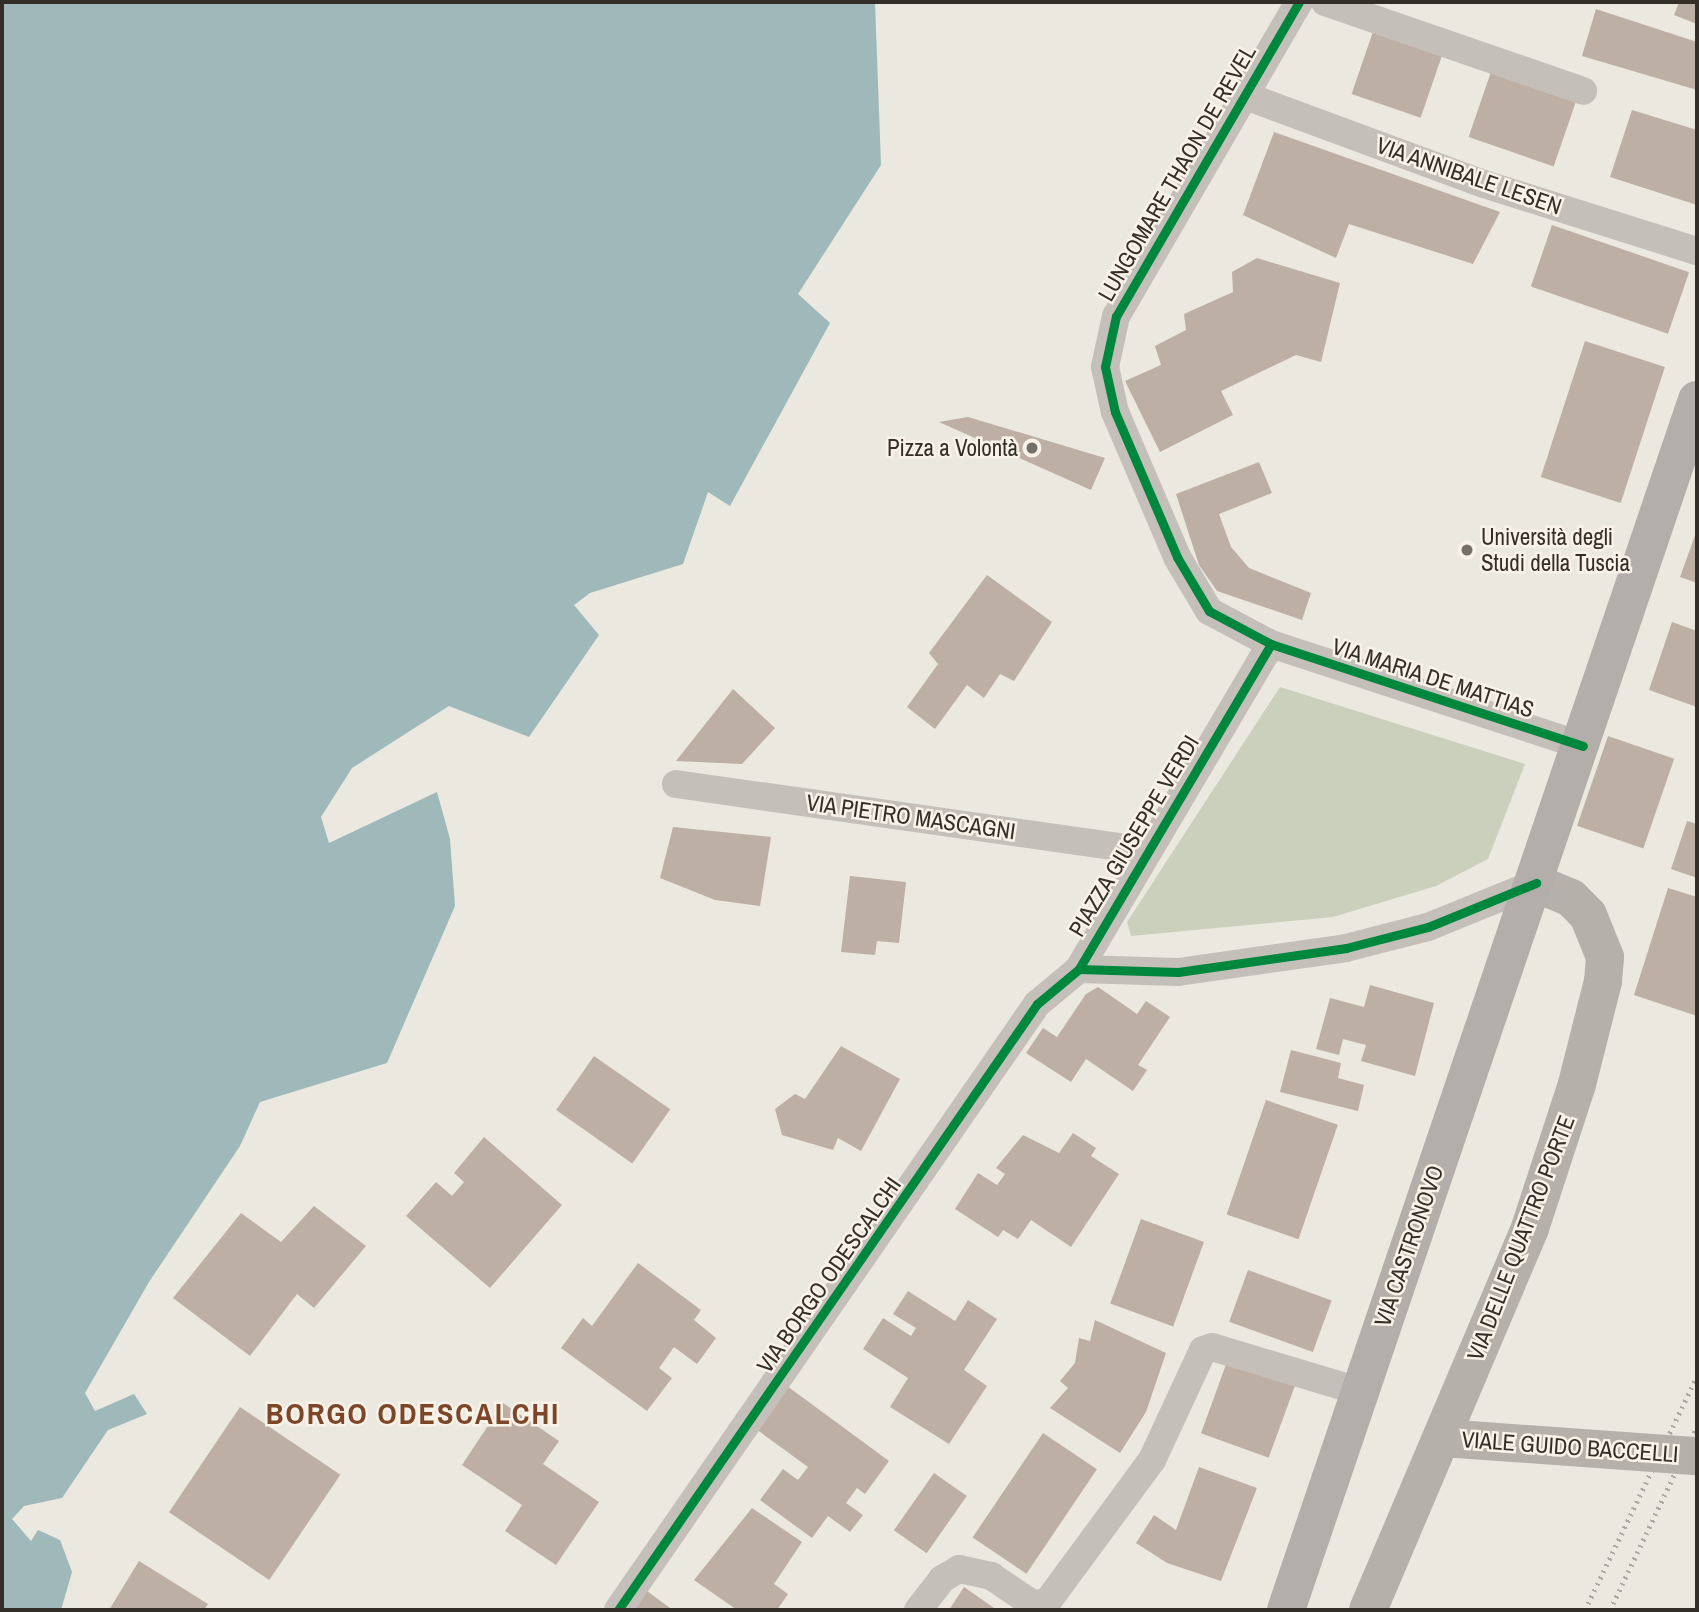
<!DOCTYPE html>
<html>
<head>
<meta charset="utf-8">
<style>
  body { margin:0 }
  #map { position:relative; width:1699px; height:1612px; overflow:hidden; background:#ebe8e0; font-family:"Archivo Narrow",sans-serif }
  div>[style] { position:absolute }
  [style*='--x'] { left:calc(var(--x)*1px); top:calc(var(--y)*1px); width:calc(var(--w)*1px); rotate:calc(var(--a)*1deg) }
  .green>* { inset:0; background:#cad0bc }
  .water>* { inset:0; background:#9fb8ba }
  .building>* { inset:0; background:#bdafa4; transform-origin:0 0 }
  .minor>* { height:28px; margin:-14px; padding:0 14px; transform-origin:14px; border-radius:14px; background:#c4bfb9 }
  .secondary>* { height:38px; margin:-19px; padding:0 19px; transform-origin:19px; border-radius:19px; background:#b5b0aa }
  .primary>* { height:38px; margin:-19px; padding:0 19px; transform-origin:19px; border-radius:19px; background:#b3aea9 }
  .rail>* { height:5px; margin-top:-2.5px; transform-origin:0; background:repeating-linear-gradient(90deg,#aca8a3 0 2px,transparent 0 7px) }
  .secondary-bridge>* { height:38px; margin:-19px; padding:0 19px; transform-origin:19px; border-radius:19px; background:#b5b0aa }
  .cycleway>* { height:9px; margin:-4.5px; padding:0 4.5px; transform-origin:4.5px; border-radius:4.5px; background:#00873e }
  .dots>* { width:19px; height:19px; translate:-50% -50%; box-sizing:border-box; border:4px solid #f8f2e8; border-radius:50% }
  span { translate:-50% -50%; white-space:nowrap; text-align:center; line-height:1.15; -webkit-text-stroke:5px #f8f2e8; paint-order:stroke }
  .street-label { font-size:23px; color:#342e28 }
  .poi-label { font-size:23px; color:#342e28 }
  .right { translate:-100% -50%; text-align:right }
  .left { translate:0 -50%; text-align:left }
  .district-label { font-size:30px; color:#7c4729; font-weight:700; letter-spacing:2px }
  .frame { position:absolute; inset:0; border:4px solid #342e28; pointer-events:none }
</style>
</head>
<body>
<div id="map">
  <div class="green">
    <div style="clip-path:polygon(1280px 687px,1525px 764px,1488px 859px,1436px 886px,1333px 917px,1131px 936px,1127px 922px)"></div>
  </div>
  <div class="water">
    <div style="clip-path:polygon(2px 2px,875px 2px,881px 165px,798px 294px,830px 323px,730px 506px,708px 492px,683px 564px,590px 593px,574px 605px,599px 635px,529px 737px,449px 706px,352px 768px,321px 817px,329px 843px,437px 792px,450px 839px,455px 906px,387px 1063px,260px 1102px,240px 1146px,149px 1282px,85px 1393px,95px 1411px,134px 1394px,147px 1414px,108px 1430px,62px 1498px,24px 1506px,12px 1519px,31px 1541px,38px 1530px,60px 1540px,72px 1572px,61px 1610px,2px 1610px)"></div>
  </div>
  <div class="building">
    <div style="clip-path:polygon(1679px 2px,1697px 2px,1697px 24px,1674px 15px)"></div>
    <div style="clip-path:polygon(1596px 9px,1697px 42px,1697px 90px,1582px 56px)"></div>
    <div style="left:1376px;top:23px;width:73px;height:75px;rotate:19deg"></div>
    <div style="left:1492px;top:69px;width:90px;height:72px;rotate:19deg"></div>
    <div style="clip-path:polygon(1632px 110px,1697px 130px,1697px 205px,1610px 177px)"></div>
    <div style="clip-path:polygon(1274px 132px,1500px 212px,1473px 264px,1349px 224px,1336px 258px,1243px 215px)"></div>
    <div style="left:1552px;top:225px;width:145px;height:65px;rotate:19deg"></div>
    <div style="clip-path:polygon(1257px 258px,1340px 283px,1321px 362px,1296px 355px,1221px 391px,1233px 415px,1160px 452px,1125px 381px,1161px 365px,1155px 346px,1186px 330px,1184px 314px,1233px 292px,1232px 272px)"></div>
    <div style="left:1585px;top:341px;width:84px;height:143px;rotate:18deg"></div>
    <div style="clip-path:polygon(968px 417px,1105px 458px,1091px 490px,939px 422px)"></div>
    <div style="clip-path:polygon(1259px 462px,1272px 493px,1219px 514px,1231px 547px,1249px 568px,1311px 593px,1302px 620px,1217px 591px,1199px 565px,1176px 494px)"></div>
    <div style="clip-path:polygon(1697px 530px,1697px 583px,1680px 577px)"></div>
    <div style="clip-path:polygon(987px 575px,1052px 622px,1014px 681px,1000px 674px,984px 698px,967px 685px,935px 729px,907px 707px,938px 664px,929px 653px)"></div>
    <div style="clip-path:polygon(1672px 622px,1697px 631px,1697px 707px,1649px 690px)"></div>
    <div style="clip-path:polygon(733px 689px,775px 728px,742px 764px,676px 761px)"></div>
    <div style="left:1608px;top:736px;width:70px;height:95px;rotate:19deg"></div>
    <div style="clip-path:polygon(1687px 821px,1697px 824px,1697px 878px,1671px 869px)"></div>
    <div style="clip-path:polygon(673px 827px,771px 837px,760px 906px,715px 900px,660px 878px)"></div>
    <div style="clip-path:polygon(850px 876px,906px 882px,899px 943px,877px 941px,875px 955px,841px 952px)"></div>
    <div style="clip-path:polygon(1668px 888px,1697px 897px,1697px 1016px,1634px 995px)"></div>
    <div style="clip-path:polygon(1370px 985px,1434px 1003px,1415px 1076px,1361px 1061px,1366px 1045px,1343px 1039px,1339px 1055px,1316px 1049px,1330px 998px,1364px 1007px)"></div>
    <div style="clip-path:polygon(1098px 987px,1137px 1014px,1146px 1001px,1170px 1017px,1138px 1065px,1147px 1070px,1133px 1091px,1086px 1059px,1071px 1082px,1026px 1053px,1043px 1028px,1057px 1037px,1086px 994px)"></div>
    <div style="clip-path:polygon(841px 1046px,900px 1079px,861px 1151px,838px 1138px,833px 1150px,782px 1135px,775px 1109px,795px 1094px,805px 1099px)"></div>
    <div style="clip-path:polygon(1291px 1050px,1341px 1063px,1338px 1078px,1364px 1085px,1358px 1111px,1280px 1092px)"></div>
    <div style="left:594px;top:1056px;width:93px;height:66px;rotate:35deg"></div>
    <div style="left:1266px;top:1100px;width:76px;height:121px;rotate:19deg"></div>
    <div style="clip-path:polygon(1073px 1133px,1096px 1148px,1091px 1156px,1119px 1174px,1071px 1247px,1031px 1220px,1018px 1239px,1003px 1230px,998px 1237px,955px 1209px,978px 1173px,997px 1185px,1005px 1174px,996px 1168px,1023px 1135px,1059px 1153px)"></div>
    <div style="clip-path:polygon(484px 1137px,562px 1205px,490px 1288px,406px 1216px,436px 1182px,452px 1196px,464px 1182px,454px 1173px)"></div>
    <div style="clip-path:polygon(314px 1206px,366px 1246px,314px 1308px,297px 1294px,250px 1356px,173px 1298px,241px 1213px,281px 1242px)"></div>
    <div style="left:1141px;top:1219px;width:67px;height:90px;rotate:20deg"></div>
    <div style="clip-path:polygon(638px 1263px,701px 1310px,694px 1320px,716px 1338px,697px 1364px,674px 1347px,659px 1368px,672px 1378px,647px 1411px,561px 1348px,583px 1318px,592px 1326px)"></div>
    <div style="left:1248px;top:1270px;width:89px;height:55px;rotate:20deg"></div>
    <div style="clip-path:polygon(908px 1291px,955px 1321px,968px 1300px,997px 1319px,964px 1370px,987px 1386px,949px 1444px,890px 1407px,908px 1378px,863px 1349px,883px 1318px,911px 1336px,916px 1328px,893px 1314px)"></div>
    <div style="clip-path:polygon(1095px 1320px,1166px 1353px,1146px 1412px,1120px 1453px,1050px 1408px,1068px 1388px,1060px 1381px,1075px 1363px,1079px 1338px,1090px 1341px)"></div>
    <div style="left:1228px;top:1359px;width:72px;height:79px;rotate:20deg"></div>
    <div style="clip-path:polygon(787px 1386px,889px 1461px,865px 1494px,857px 1488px,846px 1503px,863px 1515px,850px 1532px,828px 1516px,812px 1538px,760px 1500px,783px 1469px,798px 1480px,808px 1467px,756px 1429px)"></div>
    <div style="clip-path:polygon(503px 1403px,559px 1441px,543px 1464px,599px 1502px,556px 1565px,505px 1531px,522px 1505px,462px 1465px)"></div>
    <div style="left:240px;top:1407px;width:121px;height:127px;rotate:34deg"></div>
    <div style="left:1043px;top:1433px;width:65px;height:126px;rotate:34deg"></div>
    <div style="clip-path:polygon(1199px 1467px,1257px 1488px,1221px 1581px,1167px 1563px,1136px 1543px,1154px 1515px,1176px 1530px)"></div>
    <div style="left:934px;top:1473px;width:40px;height:70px;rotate:35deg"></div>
    <div style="clip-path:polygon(752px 1508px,802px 1542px,774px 1584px,788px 1594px,777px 1610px,737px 1610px,694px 1580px)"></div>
    <div style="clip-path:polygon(139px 1561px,208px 1604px,204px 1610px,109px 1610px)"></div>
    <div style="clip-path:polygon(964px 1587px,997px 1610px,949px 1610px)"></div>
    <div style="clip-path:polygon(643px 1588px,670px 1608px,669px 1610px,627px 1610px)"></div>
  </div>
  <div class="minor">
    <div style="--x:1299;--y:2;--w:363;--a:120.2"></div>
    <div style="--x:1116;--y:316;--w:52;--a:102.2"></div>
    <div style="--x:1105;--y:367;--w:46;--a:77.5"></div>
    <div style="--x:1115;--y:412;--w:158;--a:66.8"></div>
    <div style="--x:1177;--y:557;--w:63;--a:59.3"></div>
    <div style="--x:1209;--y:611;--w:70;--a:28"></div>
    <div style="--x:1271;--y:644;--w:328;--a:18.1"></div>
    <div style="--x:1325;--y:2;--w:273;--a:19"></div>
    <div style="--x:1243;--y:95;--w:257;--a:20.3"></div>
    <div style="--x:1484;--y:184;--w:223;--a:17.5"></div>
    <div style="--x:1271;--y:644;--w:377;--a:120.6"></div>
    <div style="--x:1079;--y:969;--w:99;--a:1.7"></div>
    <div style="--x:1178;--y:972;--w:170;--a:-8.1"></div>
    <div style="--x:1346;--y:948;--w:85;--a:-14.4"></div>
    <div style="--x:1428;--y:927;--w:117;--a:-22.2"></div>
    <div style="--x:676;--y:784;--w:475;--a:8.1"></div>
    <div style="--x:618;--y:1610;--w:737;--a:-55.34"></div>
    <div style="--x:1037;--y:1004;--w:55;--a:-39.8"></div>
    <div style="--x:918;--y:1610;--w:39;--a:-52"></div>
    <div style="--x:942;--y:1579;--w:20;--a:-30"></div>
    <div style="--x:959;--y:1569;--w:33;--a:12"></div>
    <div style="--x:991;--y:1576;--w:52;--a:34"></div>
    <div style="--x:1034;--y:1605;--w:15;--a:-16"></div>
    <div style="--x:1048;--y:1601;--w:175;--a:-53.6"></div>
    <div style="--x:1152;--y:1460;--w:121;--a:-65.1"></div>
    <div style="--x:1203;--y:1350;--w:9;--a:-18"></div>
    <div style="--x:1212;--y:1347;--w:153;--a:16.7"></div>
  </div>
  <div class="secondary">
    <div style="--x:1368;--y:1610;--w:415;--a:-67"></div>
    <div style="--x:1530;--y:1228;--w:151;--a:-71.9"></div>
    <div style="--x:1577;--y:1084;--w:106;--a:-75.8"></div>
    <div style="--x:1603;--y:981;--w:24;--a:-85"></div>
    <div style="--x:1605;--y:957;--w:45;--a:-112"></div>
    <div style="--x:1588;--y:915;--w:24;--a:-135"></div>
    <div style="--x:1571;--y:898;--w:38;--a:-157"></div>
  </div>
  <div class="primary">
    <div style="--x:1286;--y:1610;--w:1278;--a:-71.24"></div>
  </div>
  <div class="rail">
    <div style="--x:1585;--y:1610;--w:259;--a:-64.4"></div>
    <div style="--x:1610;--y:1610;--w:203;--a:-64.6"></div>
  </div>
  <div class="secondary-bridge">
    <div style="--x:1443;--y:1438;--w:255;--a:4.1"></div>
  </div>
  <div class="cycleway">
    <div style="--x:1299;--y:2;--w:363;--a:120.2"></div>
    <div style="--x:1116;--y:316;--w:52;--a:102.2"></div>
    <div style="--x:1105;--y:367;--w:46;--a:77.5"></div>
    <div style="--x:1115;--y:412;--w:158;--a:66.8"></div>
    <div style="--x:1177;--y:557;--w:63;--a:59.3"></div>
    <div style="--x:1209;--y:611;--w:70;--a:28"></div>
    <div style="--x:1271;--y:644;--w:328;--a:18.1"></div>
    <div style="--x:1271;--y:644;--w:377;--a:120.6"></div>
    <div style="--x:1079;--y:969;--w:99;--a:1.7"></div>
    <div style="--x:1178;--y:972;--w:170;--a:-8.1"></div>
    <div style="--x:1346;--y:948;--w:85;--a:-14.4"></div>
    <div style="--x:1428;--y:927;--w:117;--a:-22.2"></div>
    <div style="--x:618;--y:1610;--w:737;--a:-55.34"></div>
    <div style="--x:1037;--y:1004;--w:55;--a:-39.8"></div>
  </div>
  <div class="dots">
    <div style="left:1032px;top:448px;background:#746f68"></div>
    <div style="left:1467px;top:550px;background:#746f68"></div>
  </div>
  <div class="street-label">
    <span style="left:1177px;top:173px;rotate:-60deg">LUNGOMARE THAON DE REVEL</span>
    <span style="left:1469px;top:176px;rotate:19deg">VIA ANNIBALE LESEN</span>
    <span style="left:1433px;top:678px;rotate:18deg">VIA MARIA DE MATTIAS</span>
    <span style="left:911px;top:817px;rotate:8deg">VIA PIETRO MASCAGNI</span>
    <span style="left:1134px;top:836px;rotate:-59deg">PIAZZA GIUSEPPE VERDI</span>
    <span style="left:1521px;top:1238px;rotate:-69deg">VIA DELLE QUATTRO PORTE</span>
    <span style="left:1409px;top:1246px;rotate:-71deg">VIA CASTRONOVO</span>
    <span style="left:829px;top:1275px;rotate:-55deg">VIA BORGO ODESCALCHI</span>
    <span style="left:1570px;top:1447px;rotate:4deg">VIALE GUIDO BACCELLI</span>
  </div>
  <div class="poi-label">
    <span class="right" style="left:1018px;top:448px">Pizza a Volontà</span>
    <span class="left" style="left:1481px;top:550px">Università degli<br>Studi della Tuscia</span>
  </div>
  <div class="district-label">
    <span style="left:413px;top:1413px">BORGO ODESCALCHI</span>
  </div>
  <div class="frame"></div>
</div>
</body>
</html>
